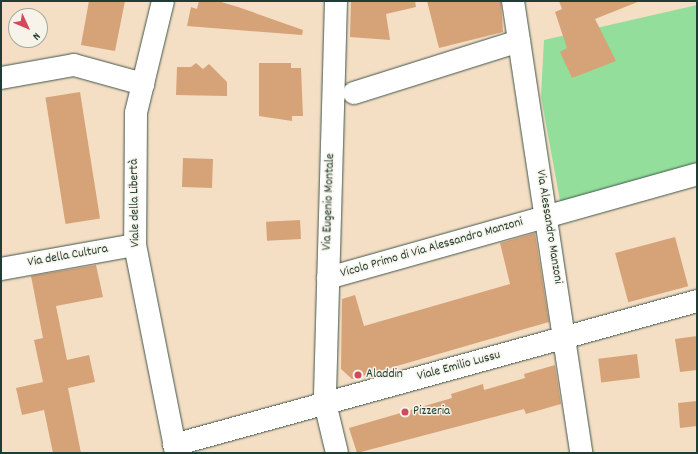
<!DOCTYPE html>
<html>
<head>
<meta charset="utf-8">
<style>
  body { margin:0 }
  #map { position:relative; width:698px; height:454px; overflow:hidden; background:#f4dec4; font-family:Dekko,sans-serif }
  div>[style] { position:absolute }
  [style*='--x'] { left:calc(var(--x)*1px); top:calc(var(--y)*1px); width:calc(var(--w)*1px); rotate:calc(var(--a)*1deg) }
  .green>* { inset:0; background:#93de9a }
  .building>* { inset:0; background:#d6a378; transform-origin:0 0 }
  .roads { filter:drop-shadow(0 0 1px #3f554a) drop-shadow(0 0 1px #3f554a) }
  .minor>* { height:22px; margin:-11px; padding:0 11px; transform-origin:11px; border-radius:11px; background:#fff }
  .dots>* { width:11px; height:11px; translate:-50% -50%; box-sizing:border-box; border:2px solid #f7f3e8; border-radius:50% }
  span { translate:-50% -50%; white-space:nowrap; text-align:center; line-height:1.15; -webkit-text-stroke:3px #f7f3e8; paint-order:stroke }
  .street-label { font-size:13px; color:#1f3d34 }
  .poi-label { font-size:13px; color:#1f3d34 }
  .left { translate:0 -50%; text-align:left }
  .frame { position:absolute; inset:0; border:2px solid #1f3d34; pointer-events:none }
  .north { position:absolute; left:8px; top:8px; width:40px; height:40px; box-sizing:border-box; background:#f7f3e8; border:1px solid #a1aaa0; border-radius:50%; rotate:134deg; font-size:11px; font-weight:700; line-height:16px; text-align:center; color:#1f3d34 }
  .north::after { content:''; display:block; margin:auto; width:14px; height:18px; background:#d1495b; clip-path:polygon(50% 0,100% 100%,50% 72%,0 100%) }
</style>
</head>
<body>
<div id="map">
  <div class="green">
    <div style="clip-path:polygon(697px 5px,697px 167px,561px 206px,541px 97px,544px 40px)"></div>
  </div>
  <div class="building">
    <div style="clip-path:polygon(89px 1px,125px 1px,115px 51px,81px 45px)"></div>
    <div style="clip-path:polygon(199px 1px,218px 1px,238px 7px,303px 30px,302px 35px,187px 26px,191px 7px,197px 9px)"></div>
    <div style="clip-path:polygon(351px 1px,415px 1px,416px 7px,386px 14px,390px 40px,350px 37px)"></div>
    <div style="clip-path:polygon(427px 1px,501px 1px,503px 32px,439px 48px)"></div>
    <div style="clip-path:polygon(559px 1px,640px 1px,595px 19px,616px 61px,572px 78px,560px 52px,567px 48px,555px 12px,562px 9px)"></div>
    <div style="clip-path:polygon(196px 63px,203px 69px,209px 64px,227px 82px,227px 96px,176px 95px,177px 67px,191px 67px)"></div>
    <div style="clip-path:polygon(259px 63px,291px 63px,291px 68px,301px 68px,303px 116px,292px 116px,292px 121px,259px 116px)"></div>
    <div style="left:80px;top:92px;width:128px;height:35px;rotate:81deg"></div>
    <div style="left:183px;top:158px;width:30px;height:29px;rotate:2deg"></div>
    <div style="left:300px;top:220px;width:19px;height:34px;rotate:87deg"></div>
    <div style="clip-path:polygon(535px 233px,549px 322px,352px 379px,341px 369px,342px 299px,355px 295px,364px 326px,510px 284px,500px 243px)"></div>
    <div style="left:675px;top:237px;width:51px;height:62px;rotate:75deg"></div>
    <div style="clip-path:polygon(96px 265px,103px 297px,56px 306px,67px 360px,89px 355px,95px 382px,68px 388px,81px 453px,53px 453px,44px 410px,22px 415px,16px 388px,43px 382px,34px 340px,43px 338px,31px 276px)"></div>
    <div style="clip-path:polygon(697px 336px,697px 370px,680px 372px,675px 339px)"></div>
    <div style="left:637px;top:354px;width:24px;height:39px;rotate:83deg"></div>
    <div style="clip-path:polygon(555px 365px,561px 404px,526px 414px,524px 409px,357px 453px,349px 428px,452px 398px,451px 394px,483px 384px,484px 390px,525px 378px,524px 374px)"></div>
    <div style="clip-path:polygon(697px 401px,697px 426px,680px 428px,678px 403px)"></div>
  </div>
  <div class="roads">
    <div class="minor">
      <div style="--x:163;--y:1;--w:115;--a:103.6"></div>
      <div style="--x:136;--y:113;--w:132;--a:90.4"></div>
      <div style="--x:135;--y:245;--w:212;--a:78.8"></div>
      <div style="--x:336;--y:1;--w:402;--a:91.6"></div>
      <div style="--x:325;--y:403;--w:51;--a:76.5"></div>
      <div style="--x:513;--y:1;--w:457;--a:81.4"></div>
      <div style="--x:1;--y:78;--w:74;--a:-10.1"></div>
      <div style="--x:74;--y:65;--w:72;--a:15.4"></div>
      <div style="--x:354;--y:93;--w:173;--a:-17.5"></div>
      <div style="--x:1;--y:269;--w:136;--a:-10.2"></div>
      <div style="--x:328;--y:278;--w:383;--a:-15.7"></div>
      <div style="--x:174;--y:445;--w:542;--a:-15.39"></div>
    </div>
  </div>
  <div class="dots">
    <div style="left:358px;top:375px;background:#d1495b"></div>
    <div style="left:405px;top:412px;background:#d1495b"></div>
  </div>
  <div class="street-label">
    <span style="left:330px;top:202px;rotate:-88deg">Via Eugenio Montale</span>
    <span style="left:136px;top:203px;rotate:-91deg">Viale della Libertà</span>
    <span style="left:548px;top:227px;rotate:81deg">Via Alessandro Manzoni</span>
    <span style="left:432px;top:249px;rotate:-16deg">Vicolo Primo di Via Alessandro Manzoni</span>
    <span style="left:68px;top:257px;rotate:-10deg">Via della Cultura</span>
    <span style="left:459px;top:367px;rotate:-15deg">Viale Emilio Lussu</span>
  </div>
  <div class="poi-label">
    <span class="left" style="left:366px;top:375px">Aladdin</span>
    <span class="left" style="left:413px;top:412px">Pizzeria</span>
  </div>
  <div class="frame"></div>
  <div class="north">N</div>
</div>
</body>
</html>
